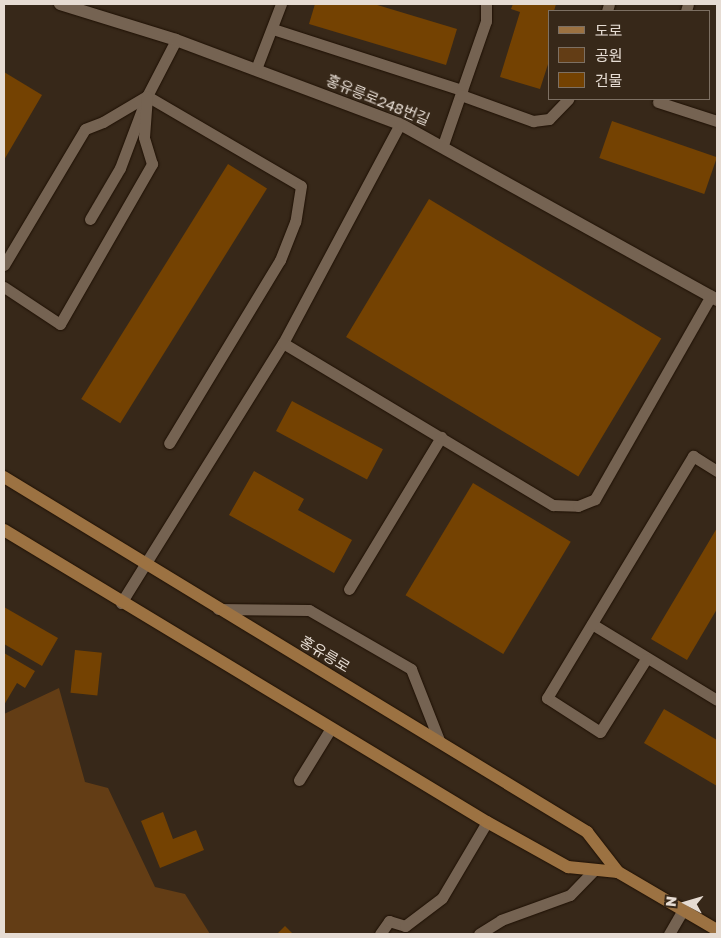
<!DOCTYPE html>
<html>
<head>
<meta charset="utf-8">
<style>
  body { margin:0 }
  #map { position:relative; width:721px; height:938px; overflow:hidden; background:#372819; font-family:"Golos Text","Noto Sans KR",sans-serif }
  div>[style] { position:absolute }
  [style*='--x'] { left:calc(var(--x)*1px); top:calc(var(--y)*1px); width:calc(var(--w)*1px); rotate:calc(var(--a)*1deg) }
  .green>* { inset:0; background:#633d15 }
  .building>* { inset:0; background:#744202; transform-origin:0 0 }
  .roads { filter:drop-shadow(0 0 1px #1e1004) drop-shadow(0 0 1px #1e1004) }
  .lane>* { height:11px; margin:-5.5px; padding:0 5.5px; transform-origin:5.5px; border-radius:5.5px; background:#756352 }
  .street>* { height:12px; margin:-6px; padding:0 6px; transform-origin:6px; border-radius:6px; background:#756352 }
  .secondary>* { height:12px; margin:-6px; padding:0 6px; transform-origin:6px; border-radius:6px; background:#9c7242 }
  span { translate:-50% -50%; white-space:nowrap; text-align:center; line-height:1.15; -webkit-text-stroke:4px #372819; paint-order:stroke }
  .street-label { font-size:15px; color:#e6dcd3 }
  .frame { position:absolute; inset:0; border:5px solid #e6dcd3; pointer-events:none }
  .legend { position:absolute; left:548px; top:10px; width:162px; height:90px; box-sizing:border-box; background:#372819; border:1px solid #7d7063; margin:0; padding:6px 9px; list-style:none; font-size:15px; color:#e6dcd3 }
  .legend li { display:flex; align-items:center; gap:10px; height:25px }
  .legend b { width:25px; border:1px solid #7d7063 }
  .north { position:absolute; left:661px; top:878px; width:50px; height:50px; -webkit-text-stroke:4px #372819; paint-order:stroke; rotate:276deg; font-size:14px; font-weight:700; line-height:20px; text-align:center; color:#e6dcd3 }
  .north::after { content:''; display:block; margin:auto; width:18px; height:22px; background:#e6dcd3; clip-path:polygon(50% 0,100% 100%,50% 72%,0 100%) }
</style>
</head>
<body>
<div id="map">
  <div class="green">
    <div style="clip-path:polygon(59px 688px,85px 782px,108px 788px,155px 887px,185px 894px,210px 934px,4px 934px,4px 714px)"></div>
  </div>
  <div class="building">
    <div style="clip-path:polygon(315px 4px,374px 4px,457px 29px,446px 65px,309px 24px)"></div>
    <div style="clip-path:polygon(513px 4px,556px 4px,554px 11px,550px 11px,550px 58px,540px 89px,500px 77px,520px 12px,511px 9px)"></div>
    <div style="clip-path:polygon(4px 72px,42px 95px,4px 160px)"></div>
    <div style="left:612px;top:121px;width:111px;height:39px;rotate:19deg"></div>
    <div style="left:228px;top:164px;width:46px;height:277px;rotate:32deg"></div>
    <div style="left:429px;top:199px;width:271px;height:161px;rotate:31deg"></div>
    <div style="left:292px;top:401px;width:103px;height:34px;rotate:28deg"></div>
    <div style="clip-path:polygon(254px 471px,304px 499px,298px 510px,352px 540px,334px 573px,229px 515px)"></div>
    <div style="left:473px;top:483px;width:114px;height:131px;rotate:31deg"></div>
    <div style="clip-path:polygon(717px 528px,717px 609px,687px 660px,651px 639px)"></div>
    <div style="clip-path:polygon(4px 607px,58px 638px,42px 666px,4px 644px)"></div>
    <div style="left:75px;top:650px;width:27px;height:43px;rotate:6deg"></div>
    <div style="clip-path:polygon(4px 653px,35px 671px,25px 688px,17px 683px,4px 705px)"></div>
    <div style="clip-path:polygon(664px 709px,717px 740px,717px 786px,644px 743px)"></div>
    <div style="clip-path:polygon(163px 812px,173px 839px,196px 830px,204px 850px,160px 868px,141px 821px)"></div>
    <div style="clip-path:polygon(285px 926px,293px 934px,277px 934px)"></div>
  </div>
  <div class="roads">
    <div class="lane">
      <div style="--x:607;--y:11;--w:7;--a:-74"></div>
      <div style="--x:686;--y:11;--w:7;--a:-74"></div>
      <div style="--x:273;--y:29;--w:199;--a:17.9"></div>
      <div style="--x:462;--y:90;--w:58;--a:109.1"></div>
      <div style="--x:256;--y:69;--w:70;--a:-69"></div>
      <div style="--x:462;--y:90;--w:73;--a:-70.8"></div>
      <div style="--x:486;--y:21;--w:17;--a:-90"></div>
      <div style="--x:461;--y:95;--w:77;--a:19.9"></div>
      <div style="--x:533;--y:121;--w:16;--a:-7"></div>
      <div style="--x:549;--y:119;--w:28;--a:-46"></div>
      <div style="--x:147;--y:96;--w:178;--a:30.3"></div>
      <div style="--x:301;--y:186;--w:36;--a:99"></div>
      <div style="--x:295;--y:222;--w:41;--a:111.5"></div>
      <div style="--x:280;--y:260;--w:214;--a:121.2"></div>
      <div style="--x:658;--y:102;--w:62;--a:17.9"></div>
      <div style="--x:90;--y:219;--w:59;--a:-59.5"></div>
      <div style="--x:120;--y:168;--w:77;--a:-69.4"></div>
      <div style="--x:147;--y:96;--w:63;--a:-62.6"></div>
      <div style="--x:4;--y:265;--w:158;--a:-59.2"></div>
      <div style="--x:85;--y:129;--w:19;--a:-21"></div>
      <div style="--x:103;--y:122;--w:51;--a:-30.6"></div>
      <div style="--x:4;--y:287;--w:67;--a:33.5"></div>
      <div style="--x:60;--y:324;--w:185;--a:-60.1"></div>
      <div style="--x:152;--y:164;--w:28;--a:-107"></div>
      <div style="--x:144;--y:137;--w:41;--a:-85.8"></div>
      <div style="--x:283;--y:343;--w:248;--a:-61.9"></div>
      <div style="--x:349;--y:589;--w:178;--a:-58.8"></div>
      <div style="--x:121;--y:603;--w:306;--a:-58.1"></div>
      <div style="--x:283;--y:343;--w:315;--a:31"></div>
      <div style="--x:553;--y:505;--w:25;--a:2"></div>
      <div style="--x:578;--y:506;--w:18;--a:-22"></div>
      <div style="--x:595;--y:499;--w:234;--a:-60.3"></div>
      <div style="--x:218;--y:609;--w:91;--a:0.6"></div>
      <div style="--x:309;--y:610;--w:118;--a:30"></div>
      <div style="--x:411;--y:669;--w:76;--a:68.5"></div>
      <div style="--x:592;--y:624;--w:146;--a:31.3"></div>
      <div style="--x:646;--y:659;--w:86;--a:122.2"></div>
      <div style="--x:600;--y:732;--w:63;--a:-147.3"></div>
      <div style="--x:547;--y:698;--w:283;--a:-58.9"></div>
      <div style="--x:693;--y:456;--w:28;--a:32"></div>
      <div style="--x:299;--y:780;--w:61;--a:-58.4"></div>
      <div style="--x:380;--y:934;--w:16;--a:-55"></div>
      <div style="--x:389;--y:921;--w:17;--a:17"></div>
      <div style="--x:405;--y:926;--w:46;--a:-37.1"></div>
      <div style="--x:442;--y:898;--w:88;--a:-59.4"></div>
      <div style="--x:479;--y:934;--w:26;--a:-32"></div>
      <div style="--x:501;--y:920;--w:73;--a:-19.9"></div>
      <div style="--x:570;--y:895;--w:35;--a:-46"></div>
      <div style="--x:669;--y:934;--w:28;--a:-60"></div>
    </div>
    <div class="street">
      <div style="--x:60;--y:4;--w:121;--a:17.2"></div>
      <div style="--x:176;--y:40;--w:239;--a:20.6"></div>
      <div style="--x:400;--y:124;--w:363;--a:29"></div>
    </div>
    <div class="secondary">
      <div style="--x:4;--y:477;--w:683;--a:31.34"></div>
      <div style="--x:587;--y:832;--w:51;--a:52.2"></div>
      <div style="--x:618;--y:872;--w:115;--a:30.4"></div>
      <div style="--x:4;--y:530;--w:564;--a:31.16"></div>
      <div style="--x:487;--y:822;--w:93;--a:29.1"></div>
      <div style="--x:568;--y:867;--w:50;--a:5.7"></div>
    </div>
  </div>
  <div class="street-label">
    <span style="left:378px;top:100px;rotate:22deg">홍유릉로248번길</span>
    <span style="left:325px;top:654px;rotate:31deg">홍유릉로</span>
  </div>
  <div class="frame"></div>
  <ul class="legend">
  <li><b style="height:6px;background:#9c7242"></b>도로</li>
  <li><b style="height:14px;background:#633d15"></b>공원</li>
  <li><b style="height:14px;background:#744202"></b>건물</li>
  </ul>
  <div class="north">N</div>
</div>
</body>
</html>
